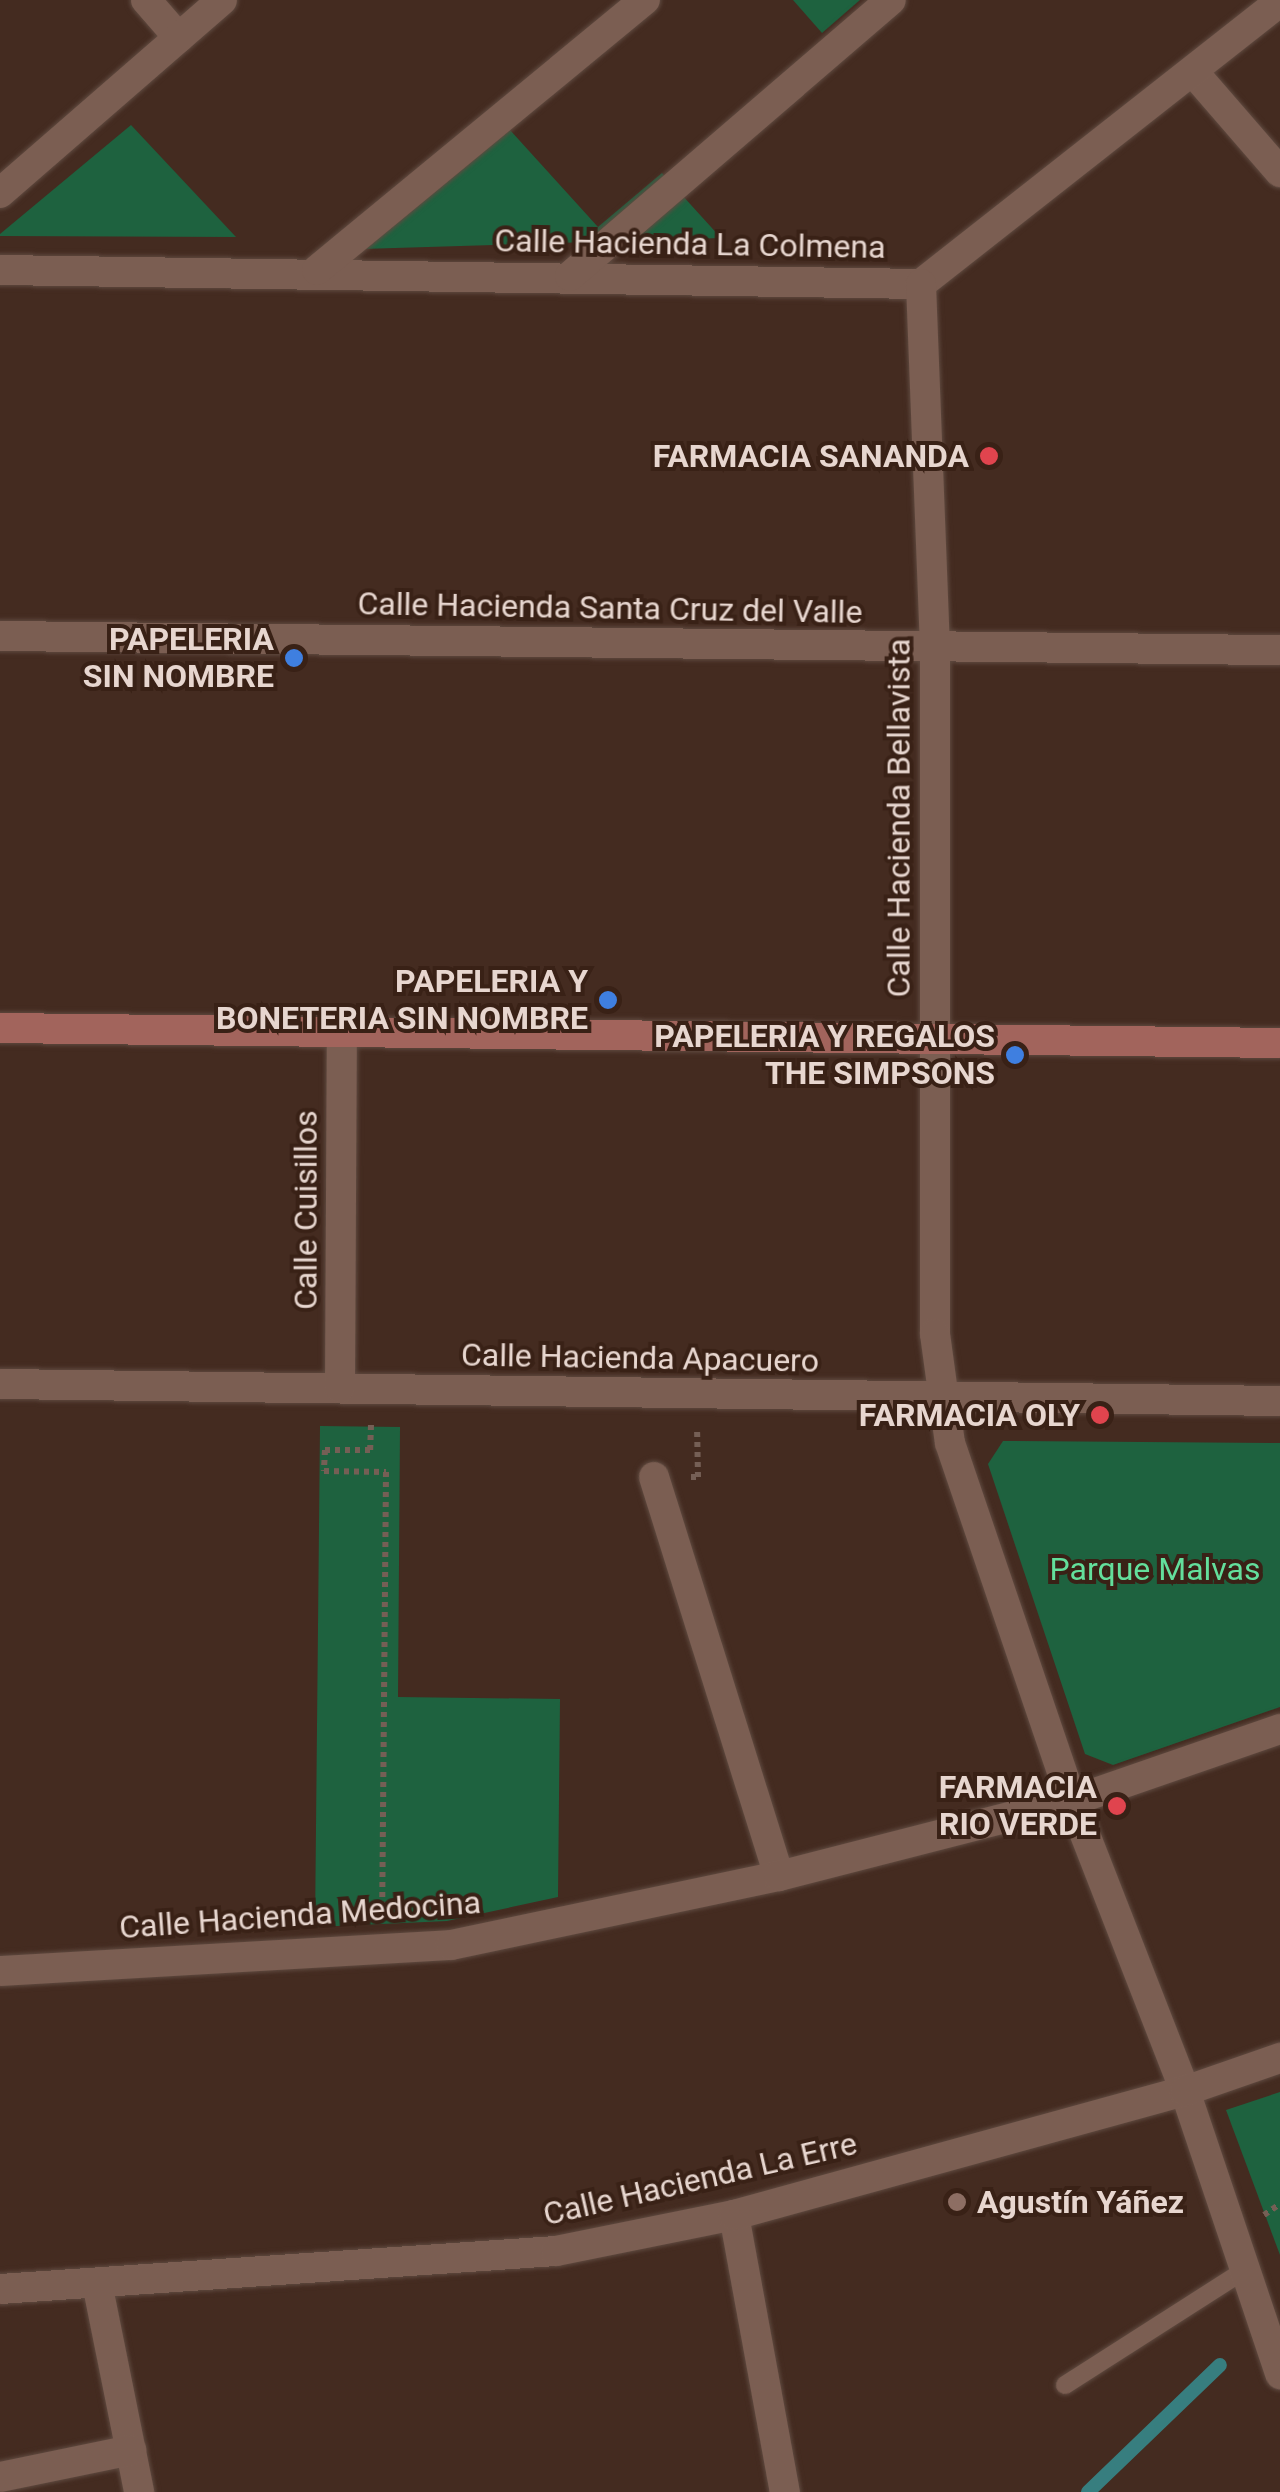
<!DOCTYPE html>
<html>
<head>
<meta charset="utf-8">
<style>
  body { margin:0 }
  #map { position:relative; width:1280px; height:2492px; overflow:hidden; background:#442b20; font-family:Roboto,sans-serif }
  div>[style] { position:absolute }
  [style*='--x'] { left:calc(var(--x)*1px); top:calc(var(--y)*1px); width:calc(var(--w)*1px); rotate:calc(var(--a)*1deg) }
  .green>* { inset:0; background:#1e623f }
  .stream>* { height:14px; margin:-7px; padding:0 7px; transform-origin:7px; border-radius:7px; background:#377e7f }
  .path>* { height:6px; margin-top:-3px; transform-origin:0; background:repeating-linear-gradient(90deg,#755f55 0 5px,transparent 0 10px) }
  .roads { filter:drop-shadow(0 0 2px #5f4a40) drop-shadow(0 0 2px #5f4a40) }
  .lane>* { height:18px; margin:-9px; padding:0 9px; transform-origin:9px; border-radius:9px; background:#7b5e52 }
  .street>* { height:30px; margin:-15px; padding:0 15px; transform-origin:15px; border-radius:15px; background:#7b5e52 }
  .secondary>* { height:30px; margin:-15px; padding:0 15px; transform-origin:15px; border-radius:15px; background:#a2645c }
  .dots>* { width:28px; height:28px; translate:-50% -50%; box-sizing:border-box; border:5px solid #392116; border-radius:50% }
  span { translate:-50% -50%; white-space:nowrap; text-align:center; line-height:1.15; -webkit-text-stroke:8px #392116; paint-order:stroke }
  .street-label { font-size:32px; color:#e7d6cf }
  .poi-label { font-size:32px; color:#e7d6cf; font-weight:700 }
  .right { translate:-100% -50%; text-align:right }
  .left { translate:0 -50%; text-align:left }
  .park-label { font-size:32px; color:#63df9c }
</style>
</head>
<body>
<div id="map">
  <div class="green">
    <div style="clip-path:polygon(793px 0,860px 0,822px 33px)"></div>
    <div style="clip-path:polygon(131px 125px,236px 237px,0 236px,0 234px)"></div>
    <div style="clip-path:polygon(510px 130px,598px 227px,662px 173px,721px 238px,362px 249px)"></div>
    <div style="clip-path:polygon(320px 1426px,400px 1427px,398px 1697px,560px 1699px,558px 1897px,447px 1921px,315px 1927px)"></div>
    <div style="clip-path:polygon(1003px 1441px,1280px 1443px,1280px 1707px,1113px 1765px,1085px 1754px,988px 1464px)"></div>
    <div style="clip-path:polygon(1280px 2092px,1280px 2255px,1226px 2110px)"></div>
  </div>
  <div class="stream">
    <div style="--x:1088;--y:2492;--w:183;--a:-43.9"></div>
  </div>
  <div class="path">
    <div style="--x:371;--y:1425;--w:25;--a:92"></div>
    <div style="--x:370;--y:1450;--w:45;--a:180"></div>
    <div style="--x:325;--y:1450;--w:21;--a:93"></div>
    <div style="--x:324;--y:1471;--w:62;--a:0.9"></div>
    <div style="--x:386;--y:1472;--w:439;--a:90.5"></div>
    <div style="--x:691;--y:1477;--w:7;--a:0"></div>
    <div style="--x:698;--y:1477;--w:50;--a:-91.1"></div>
    <div style="--x:1264;--y:2215;--w:19;--a:-35"></div>
  </div>
  <div class="roads">
    <div class="lane">
      <div style="--x:1065;--y:2385;--w:214;--a:-32.6"></div>
    </div>
    <div class="street">
      <div style="--x:146;--y:0;--w:50;--a:49"></div>
      <div style="--x:1195;--y:74;--w:130;--a:49.1"></div>
      <div style="--x:0;--y:193;--w:294;--a:-41"></div>
      <div style="--x:0;--y:270;--w:921;--a:0.87"></div>
      <div style="--x:921;--y:284;--w:457;--a:-38.2"></div>
      <div style="--x:317;--y:270;--w:425;--a:-39.5"></div>
      <div style="--x:570;--y:276;--w:423;--a:-40.7"></div>
      <div style="--x:921;--y:284;--w:363;--a:87.8"></div>
      <div style="--x:935;--y:647;--w:687;--a:90"></div>
      <div style="--x:935;--y:1334;--w:110;--a:82.2"></div>
      <div style="--x:950;--y:1443;--w:378;--a:71.2"></div>
      <div style="--x:1072;--y:1801;--w:311;--a:68.7"></div>
      <div style="--x:1185;--y:2091;--w:299;--a:71.4"></div>
      <div style="--x:0;--y:636;--w:1280;--a:0.63"></div>
      <div style="--x:0;--y:1384;--w:1280;--a:0.76"></div>
      <div style="--x:340;--y:1388;--w:356;--a:-89.7"></div>
      <div style="--x:654;--y:1477;--w:418;--a:72.6"></div>
      <div style="--x:0;--y:1971;--w:452;--a:-3.3"></div>
      <div style="--x:451;--y:1945;--w:335;--a:-11.9"></div>
      <div style="--x:779;--y:1876;--w:302;--a:-14.4"></div>
      <div style="--x:1072;--y:1801;--w:220;--a:-19.1"></div>
      <div style="--x:734;--y:2215;--w:282;--a:79.6"></div>
      <div style="--x:97;--y:2283;--w:213;--a:78.6"></div>
      <div style="--x:0;--y:2289;--w:557;--a:-3.91"></div>
      <div style="--x:556;--y:2251;--w:182;--a:-11.4"></div>
      <div style="--x:734;--y:2215;--w:468;--a:-15.4"></div>
      <div style="--x:1185;--y:2091;--w:101;--a:-19.2"></div>
      <div style="--x:0;--y:2477;--w:134;--a:-11.6"></div>
    </div>
    <div class="secondary">
      <div style="--x:0;--y:1028;--w:1280;--a:0.67"></div>
    </div>
  </div>
  <div class="dots">
    <div style="left:989px;top:456px;background:#e0444e"></div>
    <div style="left:294px;top:658px;background:#3f7fe0"></div>
    <div style="left:608px;top:1000px;background:#3f7fe0"></div>
    <div style="left:1015px;top:1055px;background:#3f7fe0"></div>
    <div style="left:1100px;top:1415px;background:#e0444e"></div>
    <div style="left:1117px;top:1806px;background:#e0444e"></div>
    <div style="left:957px;top:2202px;background:#8d6e63"></div>
  </div>
  <div class="street-label">
    <span style="left:690px;top:244px;rotate:1deg">Calle Hacienda La Colmena</span>
    <span style="left:610px;top:608px;rotate:1deg">Calle Hacienda Santa Cruz del Valle</span>
    <span style="left:899px;top:818px;rotate:-90deg">Calle Hacienda Bellavista</span>
    <span style="left:306px;top:1210px;rotate:-90deg">Calle Cuisillos</span>
    <span style="left:640px;top:1358px;rotate:1deg">Calle Hacienda Apacuero</span>
    <span style="left:300px;top:1915px;rotate:-4deg">Calle Hacienda Medocina</span>
    <span style="left:700px;top:2179px;rotate:-13deg">Calle Hacienda La Erre</span>
  </div>
  <div class="poi-label">
    <span class="right" style="left:969px;top:456px">FARMACIA SANANDA</span>
    <span class="right" style="left:274px;top:658px">PAPELERIA<br>SIN NOMBRE</span>
    <span class="right" style="left:588px;top:1000px">PAPELERIA Y<br>BONETERIA SIN NOMBRE</span>
    <span class="right" style="left:995px;top:1055px">PAPELERIA Y REGALOS<br>THE SIMPSONS</span>
    <span class="right" style="left:1080px;top:1415px">FARMACIA OLY</span>
    <span class="right" style="left:1097px;top:1806px">FARMACIA<br>RIO VERDE</span>
    <span class="left" style="left:977px;top:2202px">Agustín Yáñez</span>
  </div>
  <div class="park-label">
    <span style="left:1155px;top:1569px">Parque Malvas</span>
  </div>
</div>
</body>
</html>
